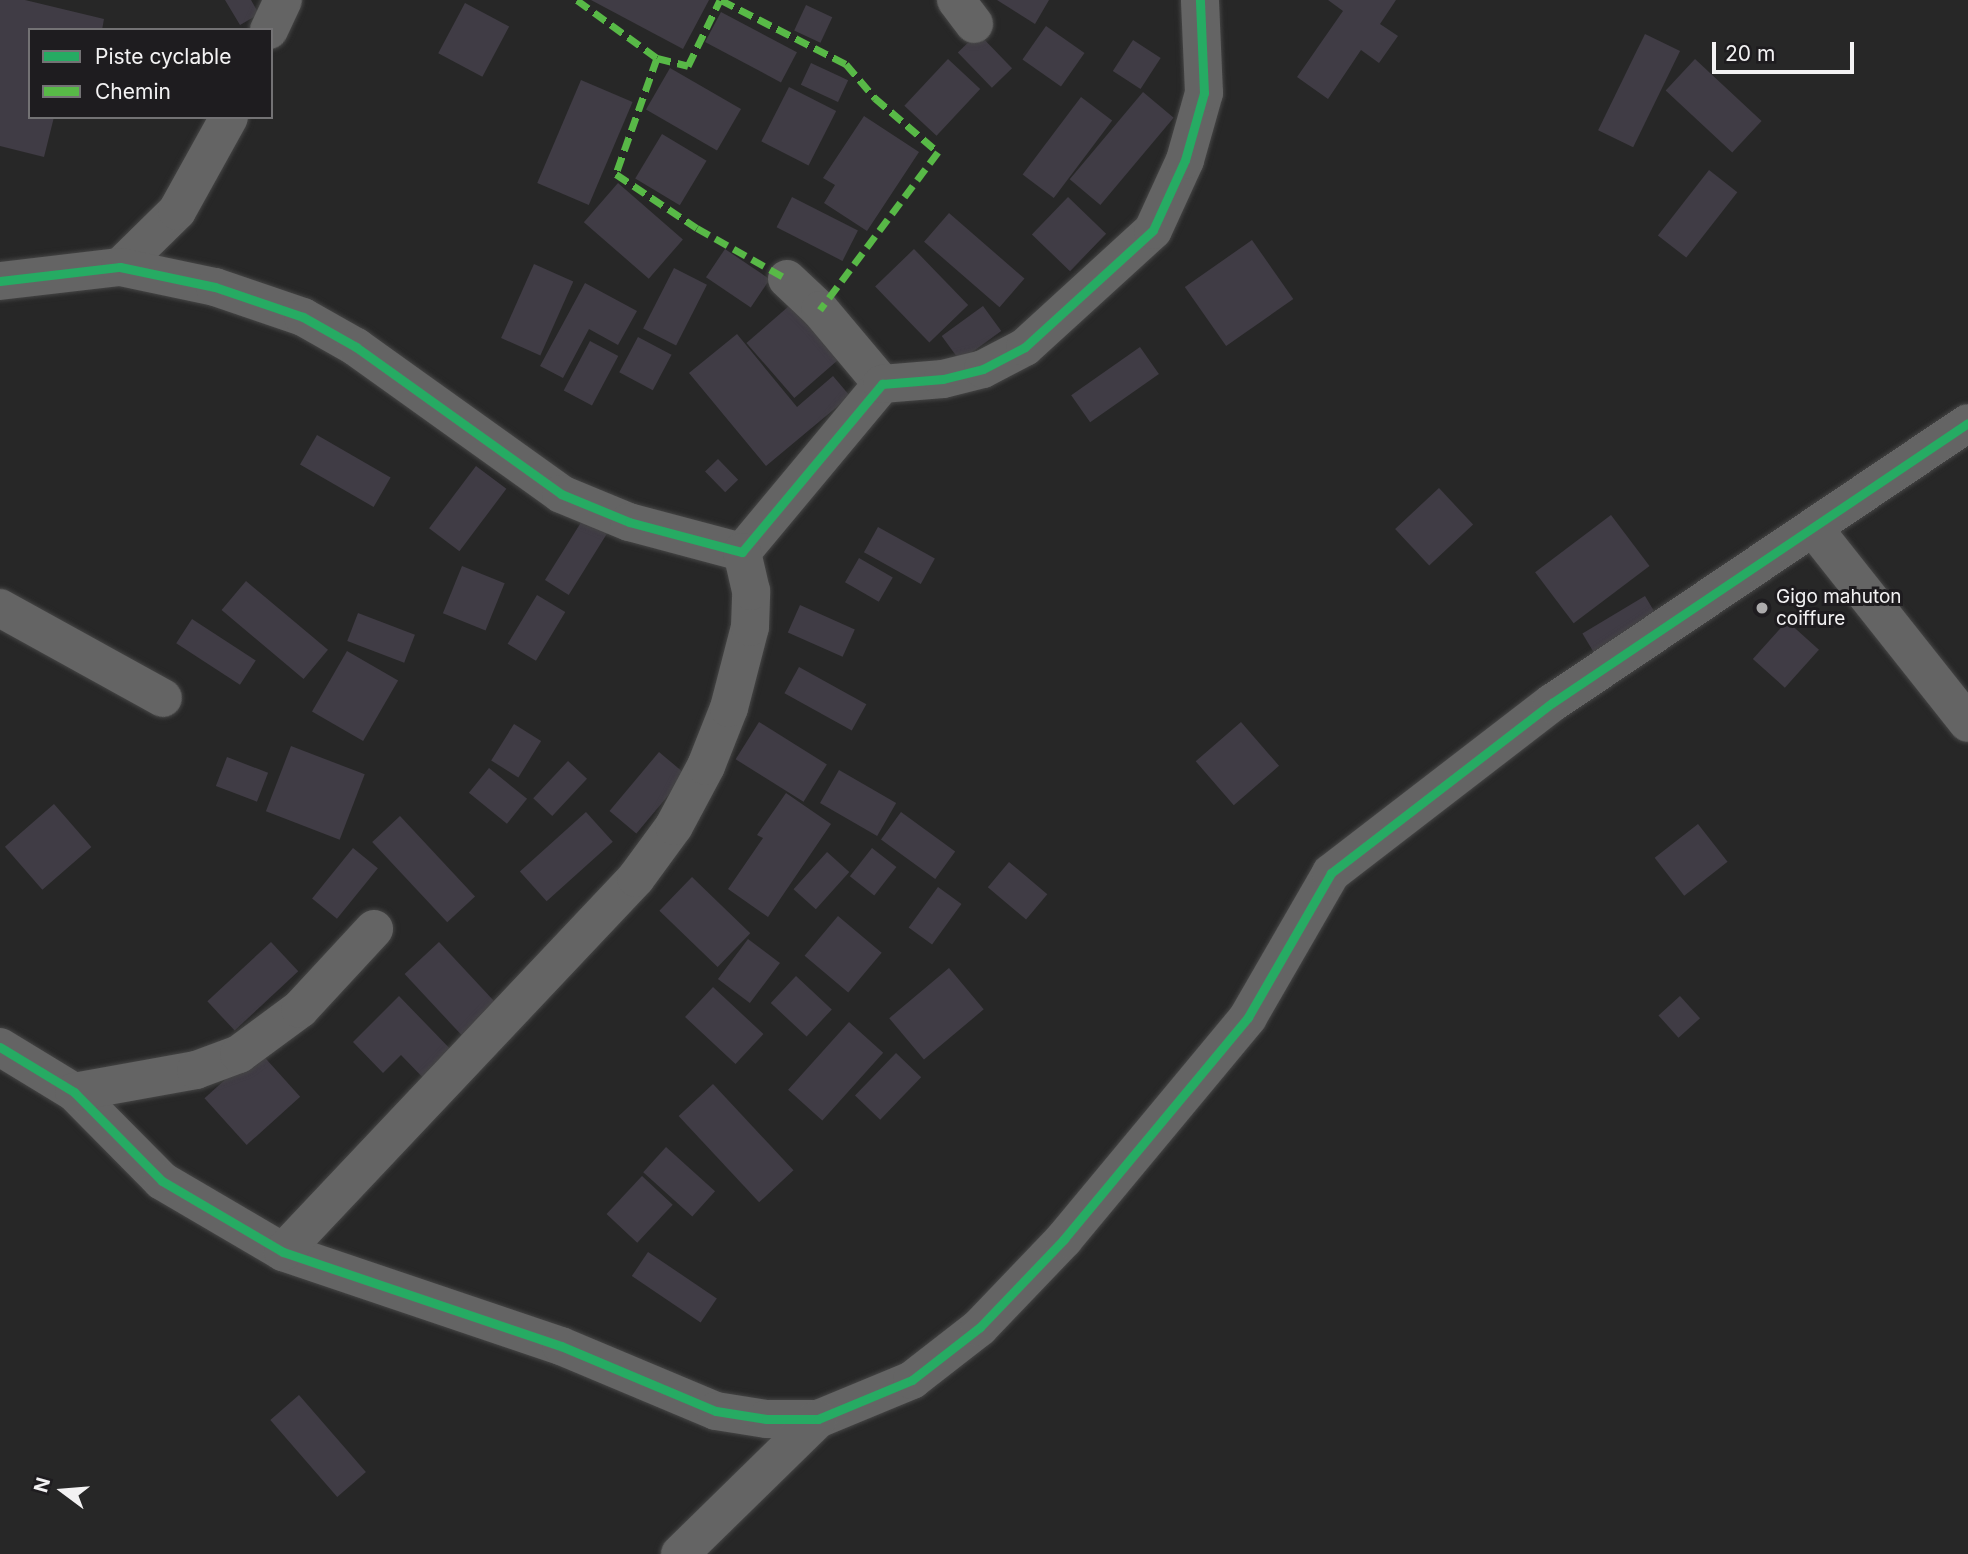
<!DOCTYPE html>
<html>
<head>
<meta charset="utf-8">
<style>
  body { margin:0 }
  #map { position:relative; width:1968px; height:1554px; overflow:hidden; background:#272727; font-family:Inter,sans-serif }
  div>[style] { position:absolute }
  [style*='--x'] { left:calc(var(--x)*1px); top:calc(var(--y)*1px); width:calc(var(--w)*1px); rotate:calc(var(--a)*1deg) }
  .building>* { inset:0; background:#403c45; transform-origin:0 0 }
  .roads { filter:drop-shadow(0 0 2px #454545) drop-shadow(0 0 2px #454545) }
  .street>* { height:38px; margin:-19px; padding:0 19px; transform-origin:19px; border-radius:19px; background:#646464 }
  .quiet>* { height:7px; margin-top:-3.5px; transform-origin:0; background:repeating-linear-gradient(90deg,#58b947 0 14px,transparent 0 21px) }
  .cycleway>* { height:9px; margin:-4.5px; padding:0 4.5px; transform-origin:4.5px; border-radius:4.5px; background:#26ab63 }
  .dots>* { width:19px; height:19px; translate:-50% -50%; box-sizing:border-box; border:4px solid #1e1c1f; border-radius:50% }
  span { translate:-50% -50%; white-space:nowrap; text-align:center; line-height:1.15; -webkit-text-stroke:6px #1e1c1f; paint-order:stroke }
  .poi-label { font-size:19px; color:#f3f2f3 }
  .left { translate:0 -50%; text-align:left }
  .legend { position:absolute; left:28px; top:28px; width:245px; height:91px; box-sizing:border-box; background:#1e1c1f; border:2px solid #737274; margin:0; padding:9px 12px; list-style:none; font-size:21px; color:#f3f2f3 }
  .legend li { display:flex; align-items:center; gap:14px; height:35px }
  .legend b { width:35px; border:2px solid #737274 }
  .north { position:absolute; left:28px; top:1456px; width:70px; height:70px; -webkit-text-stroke:5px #1e1c1f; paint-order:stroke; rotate:286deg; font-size:19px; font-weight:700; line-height:28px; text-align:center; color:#f3f2f3 }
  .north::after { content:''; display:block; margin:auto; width:24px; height:32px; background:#f3f2f3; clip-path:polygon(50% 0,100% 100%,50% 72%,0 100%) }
  .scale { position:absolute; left:1712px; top:42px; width:142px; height:32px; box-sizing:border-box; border:4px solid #f3f2f3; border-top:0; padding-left:9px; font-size:21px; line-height:24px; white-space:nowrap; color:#f3f2f3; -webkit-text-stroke:5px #1e1c1f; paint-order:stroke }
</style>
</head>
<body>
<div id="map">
  <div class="building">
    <div style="clip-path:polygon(0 0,25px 0,104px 19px,102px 30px,30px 30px,30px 117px,54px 117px,44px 157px,0 146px)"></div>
    <div style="clip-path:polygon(225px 0,251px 0,259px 14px,240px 25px)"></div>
    <div style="clip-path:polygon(591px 0,709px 0,683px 49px)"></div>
    <div style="clip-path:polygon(997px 0,1049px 0,1035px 24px)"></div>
    <div style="clip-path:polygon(1328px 0,1396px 0,1380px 24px,1398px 36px,1379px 63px,1361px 50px,1328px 99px,1297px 77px,1343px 11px)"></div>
    <div style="left:465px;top:3px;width:50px;height:57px;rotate:28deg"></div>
    <div style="left:806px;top:5px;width:29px;height:28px;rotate:25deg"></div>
    <div style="left:721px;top:12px;width:86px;height:34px;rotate:28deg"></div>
    <div style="left:1046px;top:26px;width:47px;height:41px;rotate:35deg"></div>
    <div style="left:978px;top:33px;width:49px;height:28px;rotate:46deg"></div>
    <div style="left:1645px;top:34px;width:39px;height:107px;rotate:26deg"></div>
    <div style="left:1133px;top:40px;width:33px;height:37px;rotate:33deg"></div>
    <div style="left:948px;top:59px;width:44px;height:64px;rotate:43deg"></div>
    <div style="left:1695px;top:59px;width:91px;height:43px;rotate:43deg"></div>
    <div style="left:811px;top:63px;width:41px;height:24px;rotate:25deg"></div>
    <div style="left:670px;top:68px;width:82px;height:48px;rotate:30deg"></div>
    <div style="left:581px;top:80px;width:56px;height:112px;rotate:23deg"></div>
    <div style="left:789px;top:87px;width:53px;height:61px;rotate:27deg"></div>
    <div style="left:1143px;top:92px;width:40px;height:114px;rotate:40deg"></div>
    <div style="left:1081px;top:97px;width:39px;height:97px;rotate:37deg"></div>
    <div style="clip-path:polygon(864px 116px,919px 152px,867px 231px,824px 203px,835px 185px,823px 178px)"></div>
    <div style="left:662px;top:134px;width:52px;height:52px;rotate:31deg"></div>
    <div style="left:1709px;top:170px;width:36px;height:83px;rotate:38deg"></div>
    <div style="left:618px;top:183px;width:86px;height:52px;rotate:41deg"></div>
    <div style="left:792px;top:197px;width:74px;height:34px;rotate:27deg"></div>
    <div style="left:1068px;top:197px;width:53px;height:52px;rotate:44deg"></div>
    <div style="left:949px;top:213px;width:100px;height:38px;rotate:41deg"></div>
    <div style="left:1252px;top:240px;width:72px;height:82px;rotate:55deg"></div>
    <div style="left:725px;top:249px;width:54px;height:34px;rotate:34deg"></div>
    <div style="left:914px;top:249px;width:78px;height:54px;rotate:46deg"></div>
    <div style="left:534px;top:264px;width:43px;height:81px;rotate:24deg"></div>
    <div style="left:674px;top:268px;width:37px;height:68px;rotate:27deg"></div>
    <div style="clip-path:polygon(585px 283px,637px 311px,618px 345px,589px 329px,563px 378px,540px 366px)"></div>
    <div style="left:797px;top:299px;width:73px;height:67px;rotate:49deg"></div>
    <div style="left:983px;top:306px;width:31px;height:51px;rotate:54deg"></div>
    <div style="clip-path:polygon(737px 334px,797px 407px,833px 376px,850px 396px,766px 466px,689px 373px)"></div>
    <div style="left:638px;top:337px;width:38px;height:40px;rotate:28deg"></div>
    <div style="left:590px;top:341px;width:32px;height:56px;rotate:28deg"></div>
    <div style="left:1140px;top:347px;width:33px;height:84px;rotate:55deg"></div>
    <div style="left:317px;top:435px;width:85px;height:34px;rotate:30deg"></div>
    <div style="left:718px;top:459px;width:29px;height:18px;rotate:46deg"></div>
    <div style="left:476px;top:466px;width:38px;height:78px;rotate:37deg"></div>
    <div style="left:1439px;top:488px;width:50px;height:60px;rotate:47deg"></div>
    <div style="left:590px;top:508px;width:28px;height:85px;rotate:32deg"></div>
    <div style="left:1611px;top:515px;width:64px;height:95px;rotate:53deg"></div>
    <div style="left:878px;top:527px;width:65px;height:29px;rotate:29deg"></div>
    <div style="left:859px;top:558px;width:39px;height:28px;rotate:30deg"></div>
    <div style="left:462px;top:566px;width:46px;height:51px;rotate:22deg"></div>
    <div style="left:246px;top:581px;width:107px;height:38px;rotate:40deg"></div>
    <div style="left:537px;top:595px;width:33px;height:57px;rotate:31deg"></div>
    <div style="left:1645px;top:596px;width:35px;height:73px;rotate:59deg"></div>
    <div style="left:800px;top:605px;width:60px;height:30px;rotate:24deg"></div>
    <div style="left:358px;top:613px;width:61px;height:30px;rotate:21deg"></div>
    <div style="left:192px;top:619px;width:76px;height:29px;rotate:33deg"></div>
    <div style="left:1787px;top:621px;width:43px;height:51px;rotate:42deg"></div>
    <div style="left:347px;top:651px;width:59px;height:70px;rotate:30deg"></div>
    <div style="left:799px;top:667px;width:77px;height:30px;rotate:29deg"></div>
    <div style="left:759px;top:722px;width:80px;height:44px;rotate:32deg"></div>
    <div style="left:1241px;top:722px;width:58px;height:60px;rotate:49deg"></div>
    <div style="left:514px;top:724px;width:32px;height:43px;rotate:32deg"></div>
    <div style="left:291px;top:746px;width:79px;height:70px;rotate:21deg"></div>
    <div style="left:659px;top:752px;width:35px;height:77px;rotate:40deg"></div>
    <div style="left:227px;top:757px;width:44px;height:31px;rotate:21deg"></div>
    <div style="left:568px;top:761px;width:26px;height:51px;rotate:43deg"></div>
    <div style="left:489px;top:768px;width:49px;height:32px;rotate:39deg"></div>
    <div style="left:839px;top:770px;width:66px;height:38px;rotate:30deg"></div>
    <div style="clip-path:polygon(786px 793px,831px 824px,768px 917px,728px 889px,763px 838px,757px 835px)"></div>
    <div style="left:54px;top:804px;width:57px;height:65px;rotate:49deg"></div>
    <div style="left:586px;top:812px;width:40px;height:89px;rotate:48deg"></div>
    <div style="left:901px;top:812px;width:67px;height:34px;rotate:36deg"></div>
    <div style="left:400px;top:816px;width:110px;height:38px;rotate:47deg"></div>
    <div style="left:1698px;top:824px;width:48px;height:55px;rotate:52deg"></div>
    <div style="left:353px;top:848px;width:32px;height:65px;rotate:39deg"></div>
    <div style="left:872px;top:848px;width:31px;height:36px;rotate:38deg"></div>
    <div style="left:827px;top:852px;width:30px;height:50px;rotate:42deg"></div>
    <div style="left:1009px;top:862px;width:50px;height:33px;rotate:40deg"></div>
    <div style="left:692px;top:877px;width:81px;height:47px;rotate:44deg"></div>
    <div style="left:938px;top:887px;width:29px;height:50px;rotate:36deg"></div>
    <div style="left:838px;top:916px;width:57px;height:52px;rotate:40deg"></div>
    <div style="left:748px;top:939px;width:40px;height:50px;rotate:37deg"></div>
    <div style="left:271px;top:942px;width:40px;height:87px;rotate:47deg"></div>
    <div style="left:439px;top:942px;width:95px;height:47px;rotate:47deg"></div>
    <div style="left:949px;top:968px;width:54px;height:78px;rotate:50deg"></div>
    <div style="left:796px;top:976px;width:49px;height:37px;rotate:43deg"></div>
    <div style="left:713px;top:987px;width:69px;height:41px;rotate:43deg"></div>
    <div style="clip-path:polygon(399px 996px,458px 1057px,430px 1085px,401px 1055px,383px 1073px,353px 1042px)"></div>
    <div style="left:1680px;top:996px;width:30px;height:29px;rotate:48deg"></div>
    <div style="left:849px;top:1022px;width:46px;height:91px;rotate:42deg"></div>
    <div style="left:258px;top:1050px;width:63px;height:72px;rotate:48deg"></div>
    <div style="left:896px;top:1053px;width:35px;height:59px;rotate:44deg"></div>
    <div style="left:713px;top:1084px;width:118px;height:47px;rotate:47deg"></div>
    <div style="left:666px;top:1147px;width:66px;height:34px;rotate:42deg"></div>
    <div style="left:642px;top:1176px;width:42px;height:52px;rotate:43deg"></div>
    <div style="left:648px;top:1252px;width:83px;height:29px;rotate:34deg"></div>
    <div style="left:299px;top:1395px;width:102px;height:38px;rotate:49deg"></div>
  </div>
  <div class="roads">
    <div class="street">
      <div style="--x:956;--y:0;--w:30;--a:53"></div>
      <div style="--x:269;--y:30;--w:33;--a:-65"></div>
      <div style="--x:120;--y:267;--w:80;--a:-44.5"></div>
      <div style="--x:177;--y:211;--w:107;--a:-61"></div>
      <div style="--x:787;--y:279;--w:45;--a:43.2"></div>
      <div style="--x:820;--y:310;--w:97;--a:50"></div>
      <div style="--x:0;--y:281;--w:121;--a:-6.7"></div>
      <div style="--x:120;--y:267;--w:97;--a:11.9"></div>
      <div style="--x:215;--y:287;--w:93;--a:18.8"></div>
      <div style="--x:303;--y:317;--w:61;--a:29.5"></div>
      <div style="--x:356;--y:347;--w:252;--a:35.6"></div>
      <div style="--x:561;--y:494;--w:74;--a:22.4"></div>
      <div style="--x:629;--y:522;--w:117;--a:14.9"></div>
      <div style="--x:742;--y:552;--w:219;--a:-50.2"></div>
      <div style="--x:882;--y:384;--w:61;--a:-4.7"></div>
      <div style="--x:943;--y:379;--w:41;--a:-14"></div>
      <div style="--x:983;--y:369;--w:47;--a:-27.6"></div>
      <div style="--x:1025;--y:347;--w:173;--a:-42.4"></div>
      <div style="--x:1153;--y:230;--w:77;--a:-65.4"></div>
      <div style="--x:1185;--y:160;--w:70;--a:-74.2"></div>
      <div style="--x:1204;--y:93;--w:93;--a:-92.5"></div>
      <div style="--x:1815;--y:530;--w:246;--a:51.6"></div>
      <div style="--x:0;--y:608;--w:186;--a:28.9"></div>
      <div style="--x:0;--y:1047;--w:87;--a:31.3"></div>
      <div style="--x:74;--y:1092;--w:125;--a:45.3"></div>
      <div style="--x:162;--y:1181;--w:140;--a:30.4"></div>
      <div style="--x:283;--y:1252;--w:293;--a:18.7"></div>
      <div style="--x:561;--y:1346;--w:168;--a:22.8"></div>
      <div style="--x:716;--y:1411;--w:51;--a:9.1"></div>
      <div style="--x:766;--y:1419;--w:52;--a:0"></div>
      <div style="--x:818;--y:1419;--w:102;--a:-22.5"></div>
      <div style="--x:912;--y:1380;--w:86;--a:-37.9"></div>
      <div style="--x:980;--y:1327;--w:122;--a:-46.3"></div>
      <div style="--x:1064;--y:1239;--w:288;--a:-50.3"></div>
      <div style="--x:1248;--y:1017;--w:166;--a:-60"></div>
      <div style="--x:1331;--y:873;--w:279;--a:-37.6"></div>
      <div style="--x:1552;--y:703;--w:501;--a:-33.94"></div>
      <div style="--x:74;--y:1092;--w:124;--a:-10.2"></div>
      <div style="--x:196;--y:1070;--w:46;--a:-20.4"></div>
      <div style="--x:239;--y:1054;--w:76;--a:-36.4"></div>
      <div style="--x:300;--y:1009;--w:109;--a:-47.2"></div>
      <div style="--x:283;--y:1252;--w:514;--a:-46.65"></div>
      <div style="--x:636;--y:878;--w:64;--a:-53.8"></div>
      <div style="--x:674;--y:826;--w:68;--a:-61.9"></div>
      <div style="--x:706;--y:766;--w:62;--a:-68.4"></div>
      <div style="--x:729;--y:708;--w:84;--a:-75.5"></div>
      <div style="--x:750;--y:627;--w:36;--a:-88"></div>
      <div style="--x:751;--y:591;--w:40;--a:-103"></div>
      <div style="--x:680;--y:1554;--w:193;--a:-44.4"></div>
    </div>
  </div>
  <div class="quiet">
    <div style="--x:577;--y:0;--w:99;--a:35.9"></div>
    <div style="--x:657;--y:58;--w:123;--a:109.5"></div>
    <div style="--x:616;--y:174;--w:97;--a:33.7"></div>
    <div style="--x:697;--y:228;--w:103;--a:29.5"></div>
    <div style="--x:721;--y:0;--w:140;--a:27.1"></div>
    <div style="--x:846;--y:64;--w:45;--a:49.5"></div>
    <div style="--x:875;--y:98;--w:83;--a:40.6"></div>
    <div style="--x:938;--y:152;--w:197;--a:126.8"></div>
    <div style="--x:657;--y:58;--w:32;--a:14"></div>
    <div style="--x:688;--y:66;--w:73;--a:-64.1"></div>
  </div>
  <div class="cycleway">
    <div style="--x:0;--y:281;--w:121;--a:-6.7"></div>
    <div style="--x:120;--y:267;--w:97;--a:11.9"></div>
    <div style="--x:215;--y:287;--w:93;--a:18.8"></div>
    <div style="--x:303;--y:317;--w:61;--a:29.5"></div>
    <div style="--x:356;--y:347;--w:252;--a:35.6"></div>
    <div style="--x:561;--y:494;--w:74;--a:22.4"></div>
    <div style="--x:629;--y:522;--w:117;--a:14.9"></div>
    <div style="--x:742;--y:552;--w:219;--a:-50.2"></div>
    <div style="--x:882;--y:384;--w:61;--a:-4.7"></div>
    <div style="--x:943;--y:379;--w:41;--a:-14"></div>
    <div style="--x:983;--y:369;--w:47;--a:-27.6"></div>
    <div style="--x:1025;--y:347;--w:173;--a:-42.4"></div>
    <div style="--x:1153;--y:230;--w:77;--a:-65.4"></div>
    <div style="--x:1185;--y:160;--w:70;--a:-74.2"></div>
    <div style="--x:1204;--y:93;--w:93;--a:-92.5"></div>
    <div style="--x:0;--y:1047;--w:87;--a:31.3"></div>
    <div style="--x:74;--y:1092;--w:125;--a:45.3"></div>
    <div style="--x:162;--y:1181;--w:140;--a:30.4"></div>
    <div style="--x:283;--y:1252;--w:293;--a:18.7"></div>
    <div style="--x:561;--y:1346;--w:168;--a:22.8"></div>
    <div style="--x:716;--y:1411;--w:51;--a:9.1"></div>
    <div style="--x:766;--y:1419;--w:52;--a:0"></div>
    <div style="--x:818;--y:1419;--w:102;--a:-22.5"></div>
    <div style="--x:912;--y:1380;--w:86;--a:-37.9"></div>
    <div style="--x:980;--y:1327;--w:122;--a:-46.3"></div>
    <div style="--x:1064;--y:1239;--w:288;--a:-50.3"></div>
    <div style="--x:1248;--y:1017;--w:166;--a:-60"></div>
    <div style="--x:1331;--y:873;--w:279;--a:-37.6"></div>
    <div style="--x:1552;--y:703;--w:501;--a:-33.94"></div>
  </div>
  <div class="dots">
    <div style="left:1762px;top:608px;background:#acabac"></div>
  </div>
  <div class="poi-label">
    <span class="left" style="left:1776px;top:608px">Gigo mahuton<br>coiffure</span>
  </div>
  <ul class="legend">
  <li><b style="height:9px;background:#26ab63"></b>Piste cyclable</li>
  <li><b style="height:9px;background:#58b947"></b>Chemin</li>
  </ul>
  <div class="north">N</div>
  <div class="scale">20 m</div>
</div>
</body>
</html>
